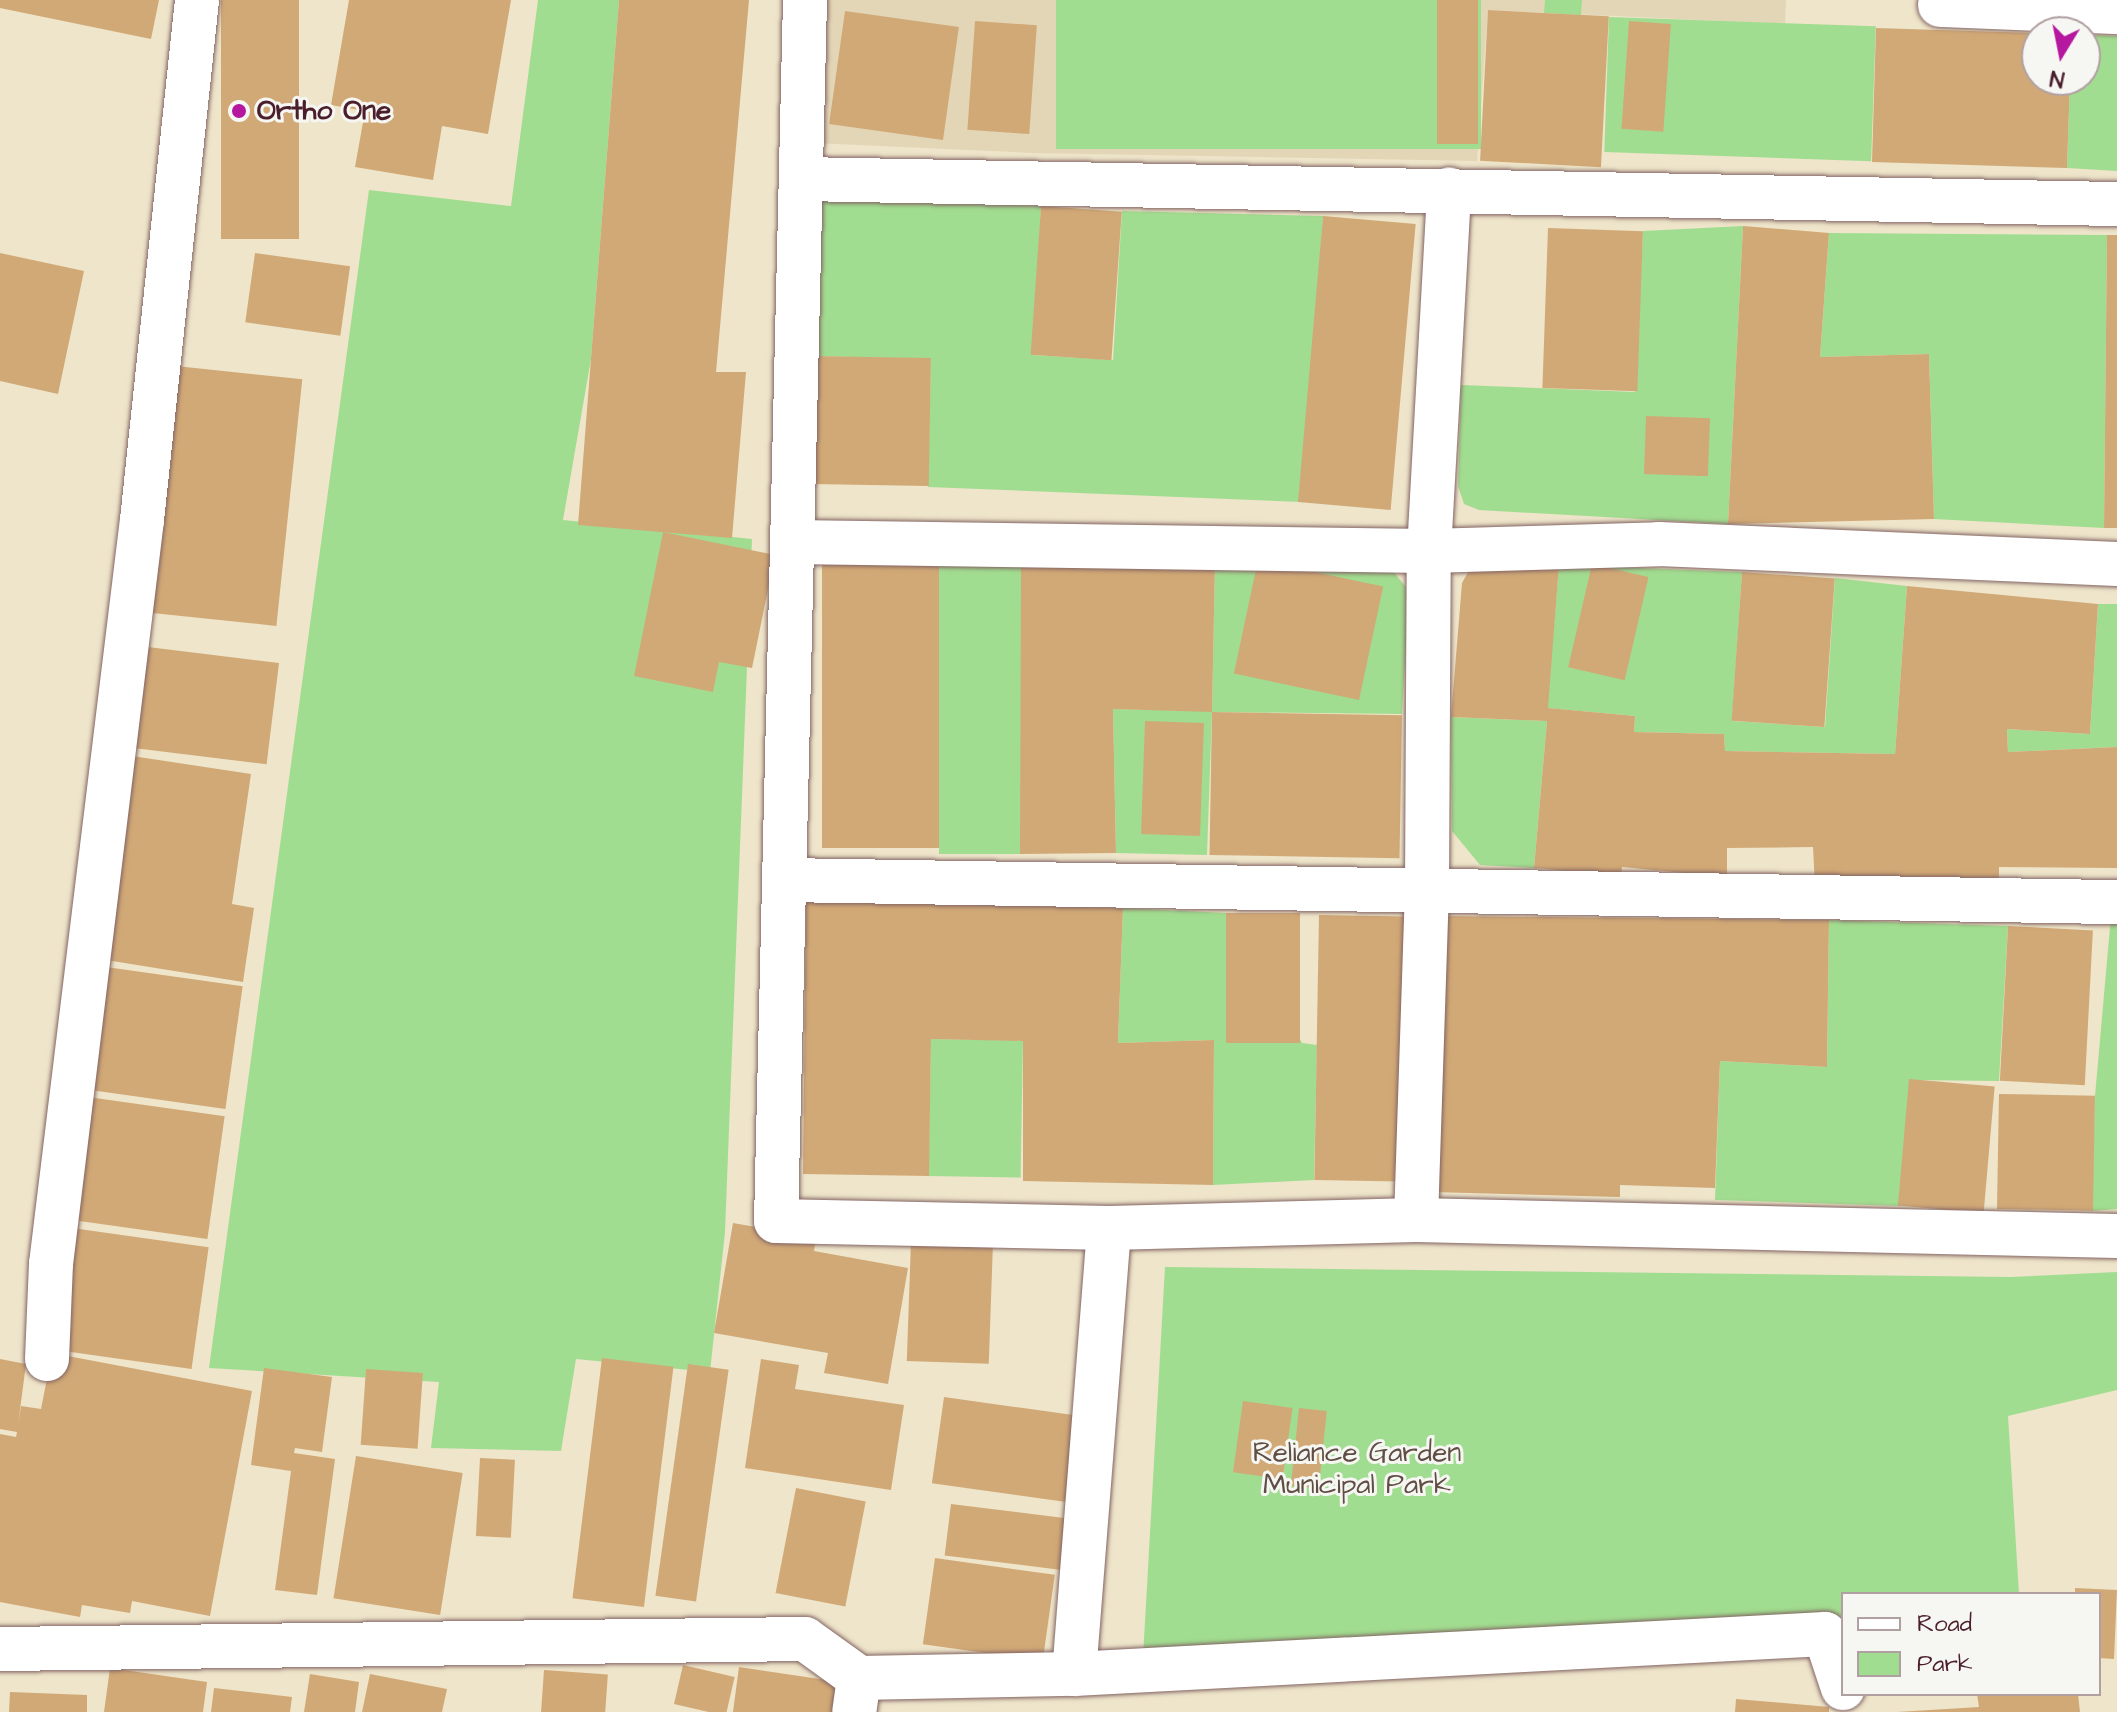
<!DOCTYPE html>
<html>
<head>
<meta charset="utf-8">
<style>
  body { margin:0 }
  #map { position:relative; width:2117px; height:1712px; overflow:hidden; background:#eee5ca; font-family:"Architects Daughter",sans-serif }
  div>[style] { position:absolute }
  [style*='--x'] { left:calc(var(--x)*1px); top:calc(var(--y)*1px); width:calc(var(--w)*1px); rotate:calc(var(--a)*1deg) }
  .built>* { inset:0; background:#e3d6b7 }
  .green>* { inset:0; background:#a1dd90; transform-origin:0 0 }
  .building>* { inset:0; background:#d1a976; transform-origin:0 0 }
  .roads { filter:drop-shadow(0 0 2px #836463) drop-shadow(0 0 2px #836463) }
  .street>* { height:44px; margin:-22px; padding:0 22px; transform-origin:22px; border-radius:22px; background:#fff }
  .dots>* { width:22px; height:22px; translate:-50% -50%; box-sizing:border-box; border:4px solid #f6f6f2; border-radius:50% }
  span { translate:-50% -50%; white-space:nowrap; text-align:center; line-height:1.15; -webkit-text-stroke:6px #f6f6f2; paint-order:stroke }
  .poi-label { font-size:28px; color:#4a1f2b; font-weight:700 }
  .left { translate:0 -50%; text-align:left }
  .park-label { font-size:28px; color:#604e44 }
  .legend { position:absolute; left:1841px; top:1592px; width:260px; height:104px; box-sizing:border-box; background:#f6f6f2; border:2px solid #b1a0a2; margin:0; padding:10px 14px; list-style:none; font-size:24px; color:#4a1f2b }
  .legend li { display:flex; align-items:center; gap:16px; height:40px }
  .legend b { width:40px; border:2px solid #b1a0a2 }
  .north { position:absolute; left:2021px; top:16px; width:80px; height:80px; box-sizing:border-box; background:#f6f6f2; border:2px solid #b1a0a2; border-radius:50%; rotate:190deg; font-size:22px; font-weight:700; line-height:32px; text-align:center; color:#4a1f2b }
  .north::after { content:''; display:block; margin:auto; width:28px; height:36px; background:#b5179e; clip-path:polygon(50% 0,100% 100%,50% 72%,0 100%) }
</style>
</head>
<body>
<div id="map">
  <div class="built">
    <div style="clip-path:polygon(819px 0,1786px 0,1785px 24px,1488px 10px,1477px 161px,1032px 153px,815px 143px)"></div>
  </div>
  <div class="green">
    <div style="clip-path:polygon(538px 0,619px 0,591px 359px,563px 520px,752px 539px,725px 1232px,710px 1372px,576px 1359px,561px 1451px,431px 1448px,439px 1382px,209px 1368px,369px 190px,511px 206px)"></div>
    <div style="left:1056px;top:0;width:425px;height:149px"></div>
    <div style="clip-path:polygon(1545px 0,1582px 0,1581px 15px,1544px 13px)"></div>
    <div style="left:1609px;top:17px;width:267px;height:135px;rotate:2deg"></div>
    <div style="clip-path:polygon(2085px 35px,2117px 36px,2117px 171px,2067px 168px,2070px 80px,2085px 80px)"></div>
    <div style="clip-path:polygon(819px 199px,1041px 206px,1033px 355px,1113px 360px,1122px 211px,1323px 216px,1302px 502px,928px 487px,931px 359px,813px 356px)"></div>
    <div style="clip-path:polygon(1743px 226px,1728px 524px,1479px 510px,1464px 504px,1458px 486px,1461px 385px,1635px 392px,1643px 231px)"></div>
    <div style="clip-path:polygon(1829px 233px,2107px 235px,2104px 528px,1934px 519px,1929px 354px,1820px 357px)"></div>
    <div style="left:1021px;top:565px;width:289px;height:82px;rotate:90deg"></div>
    <div style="clip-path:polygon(1215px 565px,1392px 570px,1409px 591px,1402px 714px,1212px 712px,1207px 855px,1116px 853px,1113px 709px,1212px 711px)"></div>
    <div style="clip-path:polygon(1559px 565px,1742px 572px,1732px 721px,1825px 727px,1835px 578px,1907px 586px,1895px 754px,1725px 751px,1724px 734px,1634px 732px,1635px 716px,1547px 708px)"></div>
    <div style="clip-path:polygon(2098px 604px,2117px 604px,2117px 747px,2008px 752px,2007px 729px,2090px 734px)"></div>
    <div style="clip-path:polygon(1451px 717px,1547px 721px,1534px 868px,1480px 865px,1452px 831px)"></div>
    <div style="clip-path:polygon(1123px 908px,1226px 913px,1302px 1043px,1317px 1045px,1314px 1180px,1213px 1185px,1214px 1040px,1118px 1043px)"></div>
    <div style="clip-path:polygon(2111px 916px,2117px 916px,2117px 1209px,2092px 1211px,2095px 1096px)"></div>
    <div style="clip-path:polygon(1829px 920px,2008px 926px,1999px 1081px,1910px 1080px,1901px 1206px,1715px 1200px,1720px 1061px,1827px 1067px)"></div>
    <div style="left:931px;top:1039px;width:92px;height:137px;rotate:1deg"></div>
    <div style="clip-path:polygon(1165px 1267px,2011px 1277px,2117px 1272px,2117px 1390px,2008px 1416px,2019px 1594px,1843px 1594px,1843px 1656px,1142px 1675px)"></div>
  </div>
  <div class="building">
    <div style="clip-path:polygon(0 0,159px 0,151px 39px,0 8px)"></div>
    <div style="left:221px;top:0;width:78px;height:239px"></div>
    <div style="clip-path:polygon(349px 0,511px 0,488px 134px,442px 126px,433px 180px,355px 167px,365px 111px,331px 105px)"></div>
    <div style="clip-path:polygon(619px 0,749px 0,716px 372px,746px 372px,732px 538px,578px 525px)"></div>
    <div style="left:1437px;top:0;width:41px;height:144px"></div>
    <div style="left:1488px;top:10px;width:121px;height:151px;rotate:3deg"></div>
    <div style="left:845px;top:11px;width:115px;height:114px;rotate:8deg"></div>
    <div style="left:975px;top:21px;width:62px;height:109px;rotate:4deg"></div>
    <div style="left:1629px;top:21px;width:42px;height:108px;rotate:4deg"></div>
    <div style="clip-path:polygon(1876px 28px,2037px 33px,2037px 80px,2070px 80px,2067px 168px,1872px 162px)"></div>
    <div style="left:1041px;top:206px;width:81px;height:149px;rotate:4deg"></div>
    <div style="left:1323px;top:216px;width:93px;height:287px;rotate:5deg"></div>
    <div style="clip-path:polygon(1743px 226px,1829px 233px,1820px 357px,1929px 354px,1934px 519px,1728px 524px)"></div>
    <div style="left:1548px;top:228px;width:95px;height:160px;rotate:2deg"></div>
    <div style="clip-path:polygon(2107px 235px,2117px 235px,2117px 528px,2104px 528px)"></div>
    <div style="clip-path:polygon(0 253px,84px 271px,58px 394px,0 381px)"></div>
    <div style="left:255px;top:253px;width:96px;height:70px;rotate:8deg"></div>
    <div style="left:813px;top:356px;width:118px;height:128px;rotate:1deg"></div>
    <div style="left:176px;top:366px;width:127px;height:248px;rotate:6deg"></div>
    <div style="left:1646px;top:416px;width:64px;height:58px;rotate:2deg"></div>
    <div style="clip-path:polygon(663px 532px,775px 555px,752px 668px,719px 662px,713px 692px,634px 676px)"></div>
    <div style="left:1258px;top:560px;width:128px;height:116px;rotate:12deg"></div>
    <div style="left:1592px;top:564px;width:58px;height:106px;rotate:13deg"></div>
    <div style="left:822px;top:565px;width:117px;height:283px"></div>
    <div style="clip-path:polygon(1021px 565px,1215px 565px,1212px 712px,1113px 709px,1116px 853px,1020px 854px)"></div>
    <div style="clip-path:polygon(1472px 565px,1559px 565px,1548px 708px,1635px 716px,1634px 732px,1724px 734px,1725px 751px,1895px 754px,1907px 586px,2098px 604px,2090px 734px,2007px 729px,2008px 752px,2117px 747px,2117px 868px,1999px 867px,1999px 886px,1815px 886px,1813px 847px,1727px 848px,1727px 877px,1622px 867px,1621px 876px,1534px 868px,1547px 721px,1451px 717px,1462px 583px)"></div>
    <div style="left:1742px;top:572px;width:93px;height:149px;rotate:4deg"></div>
    <div style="left:148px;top:647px;width:132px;height:102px;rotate:7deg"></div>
    <div style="left:1212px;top:712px;width:190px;height:143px;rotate:1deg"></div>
    <div style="left:1145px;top:721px;width:59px;height:113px;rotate:2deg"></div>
    <div style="clip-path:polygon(132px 756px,251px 774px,232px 904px,254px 908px,243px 982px,106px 960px)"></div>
    <div style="clip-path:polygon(806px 901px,1123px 908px,1118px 1043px,1214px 1040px,1213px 1185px,1023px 1181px,1023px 1041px,931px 1039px,929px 1176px,803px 1174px)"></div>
    <div style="left:1226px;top:913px;width:74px;height:130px"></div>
    <div style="left:1319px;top:915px;width:85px;height:265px;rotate:1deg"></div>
    <div style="clip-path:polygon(1440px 916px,1829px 920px,1827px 1067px,1720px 1061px,1715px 1188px,1620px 1185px,1620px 1197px,1432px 1192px)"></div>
    <div style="left:2008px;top:926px;width:85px;height:155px;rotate:3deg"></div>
    <div style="left:106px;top:967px;width:138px;height:124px;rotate:8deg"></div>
    <div style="left:1909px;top:1079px;width:86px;height:127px;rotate:5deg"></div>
    <div style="left:1999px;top:1094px;width:96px;height:115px;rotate:1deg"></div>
    <div style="left:88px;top:1097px;width:138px;height:124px;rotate:8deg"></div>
    <div style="clip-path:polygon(733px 1223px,816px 1238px,814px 1251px,908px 1268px,888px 1384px,824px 1373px,828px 1353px,714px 1333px)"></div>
    <div style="left:72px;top:1228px;width:138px;height:123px;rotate:8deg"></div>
    <div style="left:911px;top:1241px;width:82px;height:120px;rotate:2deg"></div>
    <div style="clip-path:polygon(52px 1353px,252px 1391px,210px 1616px,132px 1601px,130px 1613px,82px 1605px,80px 1617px,0 1602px,0 1434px,16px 1437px,17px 1432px,0 1429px,0 1359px,26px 1364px,18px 1425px,21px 1406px,41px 1409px)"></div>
    <div style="left:602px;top:1358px;width:72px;height:242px;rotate:7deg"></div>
    <div style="clip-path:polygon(761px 1359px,799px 1365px,795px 1389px,904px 1405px,891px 1490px,745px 1468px)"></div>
    <div style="left:688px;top:1364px;width:41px;height:234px;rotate:8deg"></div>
    <div style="clip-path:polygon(264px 1368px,332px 1377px,322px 1452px,295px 1448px,294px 1453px,335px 1459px,317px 1595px,275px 1590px,291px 1471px,251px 1465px)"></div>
    <div style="left:366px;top:1369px;width:57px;height:76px;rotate:4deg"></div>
    <div style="left:944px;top:1397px;width:141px;height:87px;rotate:8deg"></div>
    <div style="left:1243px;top:1401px;width:50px;height:72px;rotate:8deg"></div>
    <div style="left:1299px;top:1408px;width:28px;height:78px;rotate:6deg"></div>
    <div style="left:356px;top:1456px;width:108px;height:144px;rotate:9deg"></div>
    <div style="left:480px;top:1458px;width:35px;height:78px;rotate:3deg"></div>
    <div style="left:796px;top:1488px;width:71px;height:107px;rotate:11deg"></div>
    <div style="left:951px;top:1504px;width:116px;height:52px;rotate:7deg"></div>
    <div style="left:935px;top:1558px;width:121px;height:87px;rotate:8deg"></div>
    <div style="clip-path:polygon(2075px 1588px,2117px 1590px,2114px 1659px,2099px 1658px,2099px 1594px,2075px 1594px)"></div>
    <div style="left:683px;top:1665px;width:53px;height:40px;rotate:13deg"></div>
    <div style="clip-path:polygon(739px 1667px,840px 1682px,836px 1712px,733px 1712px)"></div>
    <div style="clip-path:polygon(110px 1668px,207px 1682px,203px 1712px,104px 1712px)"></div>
    <div style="left:544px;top:1670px;width:64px;height:42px;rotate:4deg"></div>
    <div style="clip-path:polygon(310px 1674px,359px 1682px,355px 1712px,304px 1712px)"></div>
    <div style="clip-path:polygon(370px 1674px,447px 1689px,442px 1712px,362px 1712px)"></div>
    <div style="clip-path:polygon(214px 1688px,292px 1697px,290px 1712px,211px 1712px)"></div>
    <div style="clip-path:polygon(10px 1692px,87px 1695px,87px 1712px,9px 1712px)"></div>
    <div style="clip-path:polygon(1977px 1694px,2078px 1694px,2080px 1712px,1897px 1712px,1979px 1707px)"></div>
    <div style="clip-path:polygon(1736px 1699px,1829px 1707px,1829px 1712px,1735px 1712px)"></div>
  </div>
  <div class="roads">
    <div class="street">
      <div style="--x:805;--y:0;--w:1221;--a:91.36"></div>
      <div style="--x:776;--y:1221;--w:333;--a:1.2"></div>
      <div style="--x:1109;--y:1228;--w:307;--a:-1.5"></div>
      <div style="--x:1416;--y:1220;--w:701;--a:1.31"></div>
      <div style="--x:1940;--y:5;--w:177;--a:2.3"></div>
      <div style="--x:801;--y:179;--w:1316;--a:1.09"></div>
      <div style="--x:793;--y:542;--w:636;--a:0.81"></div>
      <div style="--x:1429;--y:551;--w:230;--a:-1.7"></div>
      <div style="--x:1659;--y:544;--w:458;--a:2.5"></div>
      <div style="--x:784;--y:880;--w:1333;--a:0.95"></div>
      <div style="--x:1416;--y:1220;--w:330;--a:-88.1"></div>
      <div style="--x:1427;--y:890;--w:339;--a:-89.7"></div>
      <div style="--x:1429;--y:551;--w:362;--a:-86.8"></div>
      <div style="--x:47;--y:1359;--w:95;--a:-87.6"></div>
      <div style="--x:51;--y:1264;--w:750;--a:-83.03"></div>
      <div style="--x:142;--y:520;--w:523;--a:-83.96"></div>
      <div style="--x:0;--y:1649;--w:805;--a:-0.71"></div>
      <div style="--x:805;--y:1639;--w:67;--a:35.8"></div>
      <div style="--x:859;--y:1678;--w:34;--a:98"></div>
      <div style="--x:1074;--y:1674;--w:447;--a:-85.5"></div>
      <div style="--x:859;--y:1678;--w:215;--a:-1.1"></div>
      <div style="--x:1074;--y:1674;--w:752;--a:-3.05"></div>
      <div style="--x:1825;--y:1634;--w:57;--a:71.6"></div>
    </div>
  </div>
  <div class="dots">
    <div style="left:239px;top:111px;background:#b5179e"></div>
  </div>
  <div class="poi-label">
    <span class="left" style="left:257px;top:111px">Ortho One</span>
  </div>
  <div class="park-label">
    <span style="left:1357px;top:1469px">Reliance Garden<br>Municipal Park</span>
  </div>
  <ul class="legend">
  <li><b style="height:10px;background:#fff"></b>Road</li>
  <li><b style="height:22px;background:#a1dd90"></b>Park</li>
  </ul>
  <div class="north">N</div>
</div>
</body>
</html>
